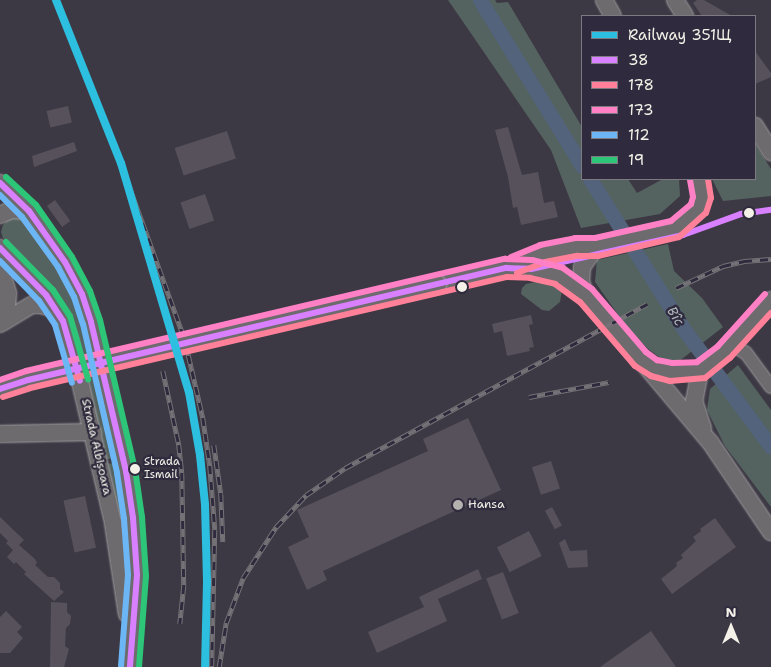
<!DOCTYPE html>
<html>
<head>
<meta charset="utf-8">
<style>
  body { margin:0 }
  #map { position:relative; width:771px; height:667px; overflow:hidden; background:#3d3944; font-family:"Shantell Sans",sans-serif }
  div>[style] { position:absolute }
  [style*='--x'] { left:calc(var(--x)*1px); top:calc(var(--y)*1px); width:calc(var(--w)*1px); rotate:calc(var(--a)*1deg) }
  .green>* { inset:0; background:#54635f }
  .river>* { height:15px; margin:-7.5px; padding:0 7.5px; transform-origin:7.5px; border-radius:7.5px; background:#53637b }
  .building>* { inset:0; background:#56515b; transform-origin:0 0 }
  .roads { filter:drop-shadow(0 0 1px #9f9da0) drop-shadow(0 0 1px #9f9da0) }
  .minor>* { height:12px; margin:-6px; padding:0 6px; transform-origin:6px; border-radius:6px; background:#6e6b6e }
  .major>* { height:16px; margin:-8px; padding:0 8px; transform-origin:8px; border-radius:8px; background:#6e6b6e }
  .rail>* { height:4.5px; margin-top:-2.25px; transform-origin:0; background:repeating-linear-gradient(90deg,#2f2a3d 0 8px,#747276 0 16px); box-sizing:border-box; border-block:1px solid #747276 }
  .bridges { filter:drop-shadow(0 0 1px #9f9da0) drop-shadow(0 0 1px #9f9da0) }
  .major-bridge>* { height:16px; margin:-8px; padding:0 8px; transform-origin:8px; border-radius:8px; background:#6e6b6e }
  .bus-1>* { height:6px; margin:-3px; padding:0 3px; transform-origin:3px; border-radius:3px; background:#d880ff }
  .bus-2>* { height:6px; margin:-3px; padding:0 3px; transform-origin:3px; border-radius:3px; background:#ff8098 }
  .bus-3>* { height:6px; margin:-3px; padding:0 3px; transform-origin:3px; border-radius:3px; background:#ff80c5 }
  .bus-4>* { height:6px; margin:-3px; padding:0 3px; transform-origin:3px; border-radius:3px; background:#6db6f5 }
  .bus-5>* { height:6px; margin:-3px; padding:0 3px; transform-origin:3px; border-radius:3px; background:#2dc577 }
  .rail-1>* { height:8px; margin:-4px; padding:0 4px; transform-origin:4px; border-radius:4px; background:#2dbfdf }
  .dots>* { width:14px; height:14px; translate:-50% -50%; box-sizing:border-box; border:2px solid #2f2a3d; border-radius:50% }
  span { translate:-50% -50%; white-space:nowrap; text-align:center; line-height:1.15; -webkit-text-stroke:4.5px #2f2a3d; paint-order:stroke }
  .bus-label { font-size:11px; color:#f4f1e8 }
  .left { translate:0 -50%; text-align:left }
  .street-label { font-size:12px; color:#f4f1e8 }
  .poi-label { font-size:12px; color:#f4f1e8 }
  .water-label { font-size:14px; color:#acb3b9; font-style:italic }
  .legend { position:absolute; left:581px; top:15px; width:175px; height:165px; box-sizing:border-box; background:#2f2a3d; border:1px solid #7e7a81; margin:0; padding:6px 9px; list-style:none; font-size:15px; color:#f4f1e8 }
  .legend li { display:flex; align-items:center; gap:10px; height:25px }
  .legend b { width:25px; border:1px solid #7e7a81 }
  .north { position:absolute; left:706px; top:602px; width:50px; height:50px; -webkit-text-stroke:4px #2f2a3d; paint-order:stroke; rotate:0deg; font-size:14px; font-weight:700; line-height:20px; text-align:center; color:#f4f1e8 }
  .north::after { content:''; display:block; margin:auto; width:18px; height:22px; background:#f4f1e8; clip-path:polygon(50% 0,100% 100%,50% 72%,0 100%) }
</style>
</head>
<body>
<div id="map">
  <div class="green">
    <div style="clip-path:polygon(448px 0,495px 0,497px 3px,508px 2px,582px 127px,582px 179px,628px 179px,637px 193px,663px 179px,679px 179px,680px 196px,660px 214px,581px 228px,551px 150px)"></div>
    <div style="clip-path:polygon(755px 144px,771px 169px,771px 196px,723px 201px,712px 179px,755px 179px)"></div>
    <div style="clip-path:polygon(21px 216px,27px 220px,44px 239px,70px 284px,81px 311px,114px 453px,110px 459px,106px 459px,52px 291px,3px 238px,1px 232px,3px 225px,9px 219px)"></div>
    <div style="clip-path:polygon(668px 244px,674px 271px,702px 298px,723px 327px,678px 362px,663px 360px,647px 348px,624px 323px,595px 282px,597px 260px)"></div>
    <div style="clip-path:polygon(545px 280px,557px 284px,562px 290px,560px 302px,549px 311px,542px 310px,521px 294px,522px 288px,526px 284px)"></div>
    <div style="clip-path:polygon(738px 365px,771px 410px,771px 507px,725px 446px,707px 410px,710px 389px)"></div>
    <div style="clip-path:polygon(117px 463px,124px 503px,125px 520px,122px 521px,119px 520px,106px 464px)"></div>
  </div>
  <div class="river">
    <div style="--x:480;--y:0;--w:195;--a:58.4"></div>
    <div style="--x:590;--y:179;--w:179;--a:58"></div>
    <div style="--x:685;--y:331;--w:144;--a:53.4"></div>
  </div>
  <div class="building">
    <div style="clip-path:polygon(697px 0,704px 0,732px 16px,702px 16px,693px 3px)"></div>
    <div style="clip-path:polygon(755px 51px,771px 73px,771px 77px,755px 84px)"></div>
    <div style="left:68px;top:106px;width:17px;height:22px;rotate:77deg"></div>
    <div style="clip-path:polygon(508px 127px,522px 175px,538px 172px,544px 203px,554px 201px,558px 217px,521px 225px,517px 207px,513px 208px,508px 177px,495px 130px)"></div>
    <div style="left:227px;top:131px;width:29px;height:55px;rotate:72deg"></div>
    <div style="clip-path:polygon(74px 142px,77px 151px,34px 167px,32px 156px)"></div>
    <div style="left:205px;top:194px;width:28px;height:26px;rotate:71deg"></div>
    <div style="left:55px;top:200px;width:26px;height:10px;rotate:54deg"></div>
    <div style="clip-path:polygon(531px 315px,533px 324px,529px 325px,534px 347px,529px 348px,530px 351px,507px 356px,502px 331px,494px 333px,492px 324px)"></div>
    <div style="clip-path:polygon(468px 418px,501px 490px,323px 571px,327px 580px,307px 590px,288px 547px,309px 537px,297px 510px,428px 451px,423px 439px)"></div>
    <div style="left:551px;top:461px;width:29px;height:20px;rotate:72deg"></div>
    <div style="left:85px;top:496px;width:53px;height:22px;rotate:78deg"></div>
    <div style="left:552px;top:507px;width:21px;height:8px;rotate:62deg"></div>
    <div style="clip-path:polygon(0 517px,24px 540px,19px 545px,35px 559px,37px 563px,35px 565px,48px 577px,54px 577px,60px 583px,60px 589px,64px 592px,54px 601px,24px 574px,26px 572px,16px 562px,14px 564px,7px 557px,13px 550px,6px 543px,8px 541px,0 533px)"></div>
    <div style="clip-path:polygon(715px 518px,736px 547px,672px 594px,661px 579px,677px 566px,676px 563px,683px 558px,681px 555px,696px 541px,693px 537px,701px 531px,700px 529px)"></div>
    <div style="left:529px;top:531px;width:28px;height:36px;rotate:63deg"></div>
    <div style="clip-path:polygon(565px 539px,570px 551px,587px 550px,588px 567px,568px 568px,559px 543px)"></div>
    <div style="clip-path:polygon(478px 569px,482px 579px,438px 599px,447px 621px,377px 653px,368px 632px,424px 607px,419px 597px)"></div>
    <div style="left:503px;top:572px;width:44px;height:18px;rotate:69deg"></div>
    <div style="clip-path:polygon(51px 602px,67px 603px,67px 612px,71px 616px,70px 624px,66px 628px,65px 646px,69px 649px,64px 667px,50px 667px)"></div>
    <div style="clip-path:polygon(6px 611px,22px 627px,17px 632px,23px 638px,10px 653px,0 653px,0 617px)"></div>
    <div style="clip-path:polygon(651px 631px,676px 667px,600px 667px)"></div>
  </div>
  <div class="roads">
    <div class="minor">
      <div style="--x:731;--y:344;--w:17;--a:31"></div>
      <div style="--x:746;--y:353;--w:42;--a:53.7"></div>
    </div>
    <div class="major">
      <div style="--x:604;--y:0;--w:18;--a:61"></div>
      <div style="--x:675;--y:0;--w:19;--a:58"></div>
      <div style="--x:755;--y:126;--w:31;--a:58"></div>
      <div style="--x:0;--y:183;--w:40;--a:44"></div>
      <div style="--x:29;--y:211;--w:62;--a:54.8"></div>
      <div style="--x:65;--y:262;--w:36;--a:62"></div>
      <div style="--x:82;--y:294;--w:29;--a:72"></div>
      <div style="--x:91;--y:322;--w:153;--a:76.8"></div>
      <div style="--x:126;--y:471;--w:48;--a:81.5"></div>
      <div style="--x:133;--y:518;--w:57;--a:86"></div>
      <div style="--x:137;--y:575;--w:92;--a:94.4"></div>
      <div style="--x:0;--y:215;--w:12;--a:-24"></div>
      <div style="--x:11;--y:210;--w:18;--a:3"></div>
      <div style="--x:0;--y:248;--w:66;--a:45.6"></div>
      <div style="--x:46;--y:295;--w:31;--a:57"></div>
      <div style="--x:63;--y:321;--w:19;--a:69"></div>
      <div style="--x:70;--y:339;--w:189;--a:76.8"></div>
      <div style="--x:113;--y:523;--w:92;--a:81.3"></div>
      <div style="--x:0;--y:267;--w:27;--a:73"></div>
      <div style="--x:8;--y:293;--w:27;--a:94"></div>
      <div style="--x:506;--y:268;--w:25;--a:2"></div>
      <div style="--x:531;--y:269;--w:29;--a:14"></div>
      <div style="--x:559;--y:276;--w:33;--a:35"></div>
      <div style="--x:586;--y:295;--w:192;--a:49.9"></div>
      <div style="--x:710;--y:442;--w:109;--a:55.9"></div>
      <div style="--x:438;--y:284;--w:70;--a:-13.2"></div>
      <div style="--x:506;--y:268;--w:39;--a:-21"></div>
      <div style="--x:542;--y:254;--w:35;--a:-12"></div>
      <div style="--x:576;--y:247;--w:20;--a:0"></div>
      <div style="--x:596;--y:247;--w:81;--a:-12.8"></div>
      <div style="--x:675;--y:229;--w:30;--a:-41"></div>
      <div style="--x:698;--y:209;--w:12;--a:-70"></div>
      <div style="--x:702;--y:198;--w:19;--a:-99"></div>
      <div style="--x:586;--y:295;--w:14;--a:-111"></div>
      <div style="--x:581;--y:282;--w:15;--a:-86"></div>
      <div style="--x:582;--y:267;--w:24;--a:-55"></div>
      <div style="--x:0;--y:324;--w:37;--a:-31"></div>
      <div style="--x:32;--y:305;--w:9;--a:0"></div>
      <div style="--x:41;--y:305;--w:15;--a:16"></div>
      <div style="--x:644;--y:362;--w:12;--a:31"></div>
      <div style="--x:654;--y:368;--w:17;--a:13"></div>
      <div style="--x:671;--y:372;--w:29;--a:-2"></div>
      <div style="--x:700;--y:371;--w:31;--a:-38"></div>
      <div style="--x:724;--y:352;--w:70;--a:-47.9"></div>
      <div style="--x:700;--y:371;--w:31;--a:101"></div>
      <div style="--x:694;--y:401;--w:29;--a:72"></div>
      <div style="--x:0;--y:389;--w:77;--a:-15.1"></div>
      <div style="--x:0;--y:434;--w:93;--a:-1.2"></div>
    </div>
  </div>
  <div class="rail">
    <div style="--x:121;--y:163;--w:188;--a:70.1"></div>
    <div style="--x:185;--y:340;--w:80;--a:77"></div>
    <div style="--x:203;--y:418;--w:49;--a:81.7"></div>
    <div style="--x:210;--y:466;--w:64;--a:85.5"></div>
    <div style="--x:215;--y:530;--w:137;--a:91.3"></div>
    <div style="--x:676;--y:288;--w:52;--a:-25.1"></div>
    <div style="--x:723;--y:266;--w:22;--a:-13"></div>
    <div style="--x:744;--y:261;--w:27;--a:-4"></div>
    <div style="--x:163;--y:371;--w:76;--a:77.8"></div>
    <div style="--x:179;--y:445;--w:28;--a:84"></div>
    <div style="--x:182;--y:473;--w:113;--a:89"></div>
    <div style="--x:184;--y:586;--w:38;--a:96"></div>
    <div style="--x:529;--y:397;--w:81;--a:-10.6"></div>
    <div style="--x:214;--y:445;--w:49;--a:81.9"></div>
    <div style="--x:221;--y:494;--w:48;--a:87.6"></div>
    <div style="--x:219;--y:667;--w:45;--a:-81"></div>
    <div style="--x:226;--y:623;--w:48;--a:-69.3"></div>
    <div style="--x:243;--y:578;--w:61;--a:-57.1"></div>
    <div style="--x:276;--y:527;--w:44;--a:-46.8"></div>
    <div style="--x:306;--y:495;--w:47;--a:-34.7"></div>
    <div style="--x:345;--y:468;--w:344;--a:-28.5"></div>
  </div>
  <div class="bridges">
    <div class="major-bridge">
      <div style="--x:74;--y:369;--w:374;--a:-13.1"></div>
    </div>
  </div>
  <div class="bus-1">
    <div style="--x:0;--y:183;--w:40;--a:44"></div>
    <div style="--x:29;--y:211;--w:62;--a:54.8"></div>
    <div style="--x:65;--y:262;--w:36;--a:62"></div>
    <div style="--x:82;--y:294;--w:29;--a:72"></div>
    <div style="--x:91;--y:322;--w:153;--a:76.8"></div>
    <div style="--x:126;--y:471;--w:48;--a:81.5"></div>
    <div style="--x:133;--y:518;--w:57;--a:86"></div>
    <div style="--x:137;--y:575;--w:92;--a:94.4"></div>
    <div style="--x:0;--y:248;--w:66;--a:45.6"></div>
    <div style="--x:46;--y:295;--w:31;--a:57"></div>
    <div style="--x:63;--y:321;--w:62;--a:74.2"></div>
    <div style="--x:0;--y:389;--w:29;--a:-18"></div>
    <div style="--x:28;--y:380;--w:491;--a:-13.2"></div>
    <div style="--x:506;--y:268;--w:25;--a:2"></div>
    <div style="--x:531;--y:269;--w:156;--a:-12.6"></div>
    <div style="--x:683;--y:235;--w:62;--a:-19.9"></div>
    <div style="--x:741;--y:214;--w:30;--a:-8"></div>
  </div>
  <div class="bus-2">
    <div style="--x:517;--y:273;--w:30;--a:-21"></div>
    <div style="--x:545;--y:262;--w:33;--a:-11"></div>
    <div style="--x:577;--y:256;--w:21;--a:0"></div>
    <div style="--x:598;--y:256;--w:83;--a:-13.2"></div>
    <div style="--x:679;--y:237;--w:36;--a:-42"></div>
    <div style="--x:706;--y:213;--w:16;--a:-72"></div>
    <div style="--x:711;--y:198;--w:19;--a:-99"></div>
    <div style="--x:3;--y:397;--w:28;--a:-18"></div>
    <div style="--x:30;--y:388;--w:490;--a:-13.1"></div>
    <div style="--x:507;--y:277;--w:23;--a:2"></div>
    <div style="--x:530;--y:278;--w:26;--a:13"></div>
    <div style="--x:555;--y:284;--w:31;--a:36"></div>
    <div style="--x:580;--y:302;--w:84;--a:49.3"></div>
    <div style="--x:635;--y:366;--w:19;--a:32"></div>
    <div style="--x:651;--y:376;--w:20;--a:15"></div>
    <div style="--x:670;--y:381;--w:35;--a:-5"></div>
    <div style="--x:705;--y:378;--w:32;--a:-39"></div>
    <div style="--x:730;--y:358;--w:61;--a:-47.7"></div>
  </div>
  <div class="bus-3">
    <div style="--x:511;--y:257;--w:31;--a:-22"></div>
    <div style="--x:540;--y:245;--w:36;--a:-11"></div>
    <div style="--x:575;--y:238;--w:20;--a:0"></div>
    <div style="--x:595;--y:238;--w:78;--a:-12.6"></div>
    <div style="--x:671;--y:221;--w:26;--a:-40"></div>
    <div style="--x:691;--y:204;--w:7;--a:-74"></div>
    <div style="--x:693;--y:197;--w:17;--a:-100"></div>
    <div style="--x:0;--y:380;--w:28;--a:-19"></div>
    <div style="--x:26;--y:371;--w:492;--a:-13.2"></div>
    <div style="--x:505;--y:259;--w:27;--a:2"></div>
    <div style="--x:532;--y:260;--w:32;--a:14"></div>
    <div style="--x:563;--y:268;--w:36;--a:36"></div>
    <div style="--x:592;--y:289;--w:83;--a:49.4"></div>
    <div style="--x:646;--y:352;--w:14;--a:36"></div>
    <div style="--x:657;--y:360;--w:15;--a:11"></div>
    <div style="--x:672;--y:363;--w:25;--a:-2"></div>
    <div style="--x:697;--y:362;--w:26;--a:-37"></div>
    <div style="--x:718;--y:346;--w:70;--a:-47.9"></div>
  </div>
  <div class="bus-4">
    <div style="--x:0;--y:195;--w:31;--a:45"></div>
    <div style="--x:22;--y:217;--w:62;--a:54.2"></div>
    <div style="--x:58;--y:267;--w:34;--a:62"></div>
    <div style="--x:74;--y:297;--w:28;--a:72"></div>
    <div style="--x:83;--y:324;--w:153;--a:77.1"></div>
    <div style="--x:117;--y:473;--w:47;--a:81.3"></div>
    <div style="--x:124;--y:519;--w:56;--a:85.9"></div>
    <div style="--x:128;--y:575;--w:91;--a:94.4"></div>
    <div style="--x:0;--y:261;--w:56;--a:45.7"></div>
    <div style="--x:39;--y:301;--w:29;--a:56"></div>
    <div style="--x:55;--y:325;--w:60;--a:73.7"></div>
  </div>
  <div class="bus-5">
    <div style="--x:6;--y:177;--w:41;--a:43"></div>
    <div style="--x:36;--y:205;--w:63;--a:55.3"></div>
    <div style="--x:72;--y:257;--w:38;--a:62"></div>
    <div style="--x:90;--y:291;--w:31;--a:71"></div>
    <div style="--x:100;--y:320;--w:153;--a:76.8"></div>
    <div style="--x:135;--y:469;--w:49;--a:81.7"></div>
    <div style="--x:142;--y:517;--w:59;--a:86.1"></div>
    <div style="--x:146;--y:576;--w:91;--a:94.4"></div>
    <div style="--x:6;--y:242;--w:67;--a:45.6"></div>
    <div style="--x:53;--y:290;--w:31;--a:57"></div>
    <div style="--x:70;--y:316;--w:66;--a:74.1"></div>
  </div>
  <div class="rail-1">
    <div style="--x:56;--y:0;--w:175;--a:68.3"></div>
    <div style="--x:121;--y:163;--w:239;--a:73.5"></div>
    <div style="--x:189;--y:392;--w:64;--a:80.1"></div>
    <div style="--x:200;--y:455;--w:49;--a:84.2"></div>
    <div style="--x:205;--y:504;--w:78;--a:88.5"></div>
    <div style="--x:207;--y:582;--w:85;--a:91.3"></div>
  </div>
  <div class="dots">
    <div style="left:749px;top:213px;background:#f4f1e8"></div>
    <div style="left:462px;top:287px;background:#f4f1e8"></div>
    <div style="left:135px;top:469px;background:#f4f1e8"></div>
    <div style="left:458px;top:505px;background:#b4b1af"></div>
  </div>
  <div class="bus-label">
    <span class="left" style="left:144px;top:469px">Strada<br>Ismail</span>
  </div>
  <div class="street-label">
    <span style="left:96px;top:447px;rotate:77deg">Strada Albișoara</span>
  </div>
  <div class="poi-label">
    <span class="left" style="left:468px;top:505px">Hansa</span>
  </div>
  <div class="water-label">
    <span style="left:676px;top:316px;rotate:58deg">Bîc</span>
  </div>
  <ul class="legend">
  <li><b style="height:6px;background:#2dbfdf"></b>Railway 351Щ</li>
  <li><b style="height:6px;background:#d880ff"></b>38</li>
  <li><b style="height:6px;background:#ff8098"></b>178</li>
  <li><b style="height:6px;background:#ff80c5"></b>173</li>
  <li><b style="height:6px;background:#6db6f5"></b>112</li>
  <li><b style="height:6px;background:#2dc577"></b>19</li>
  </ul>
  <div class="north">N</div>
</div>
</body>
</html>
